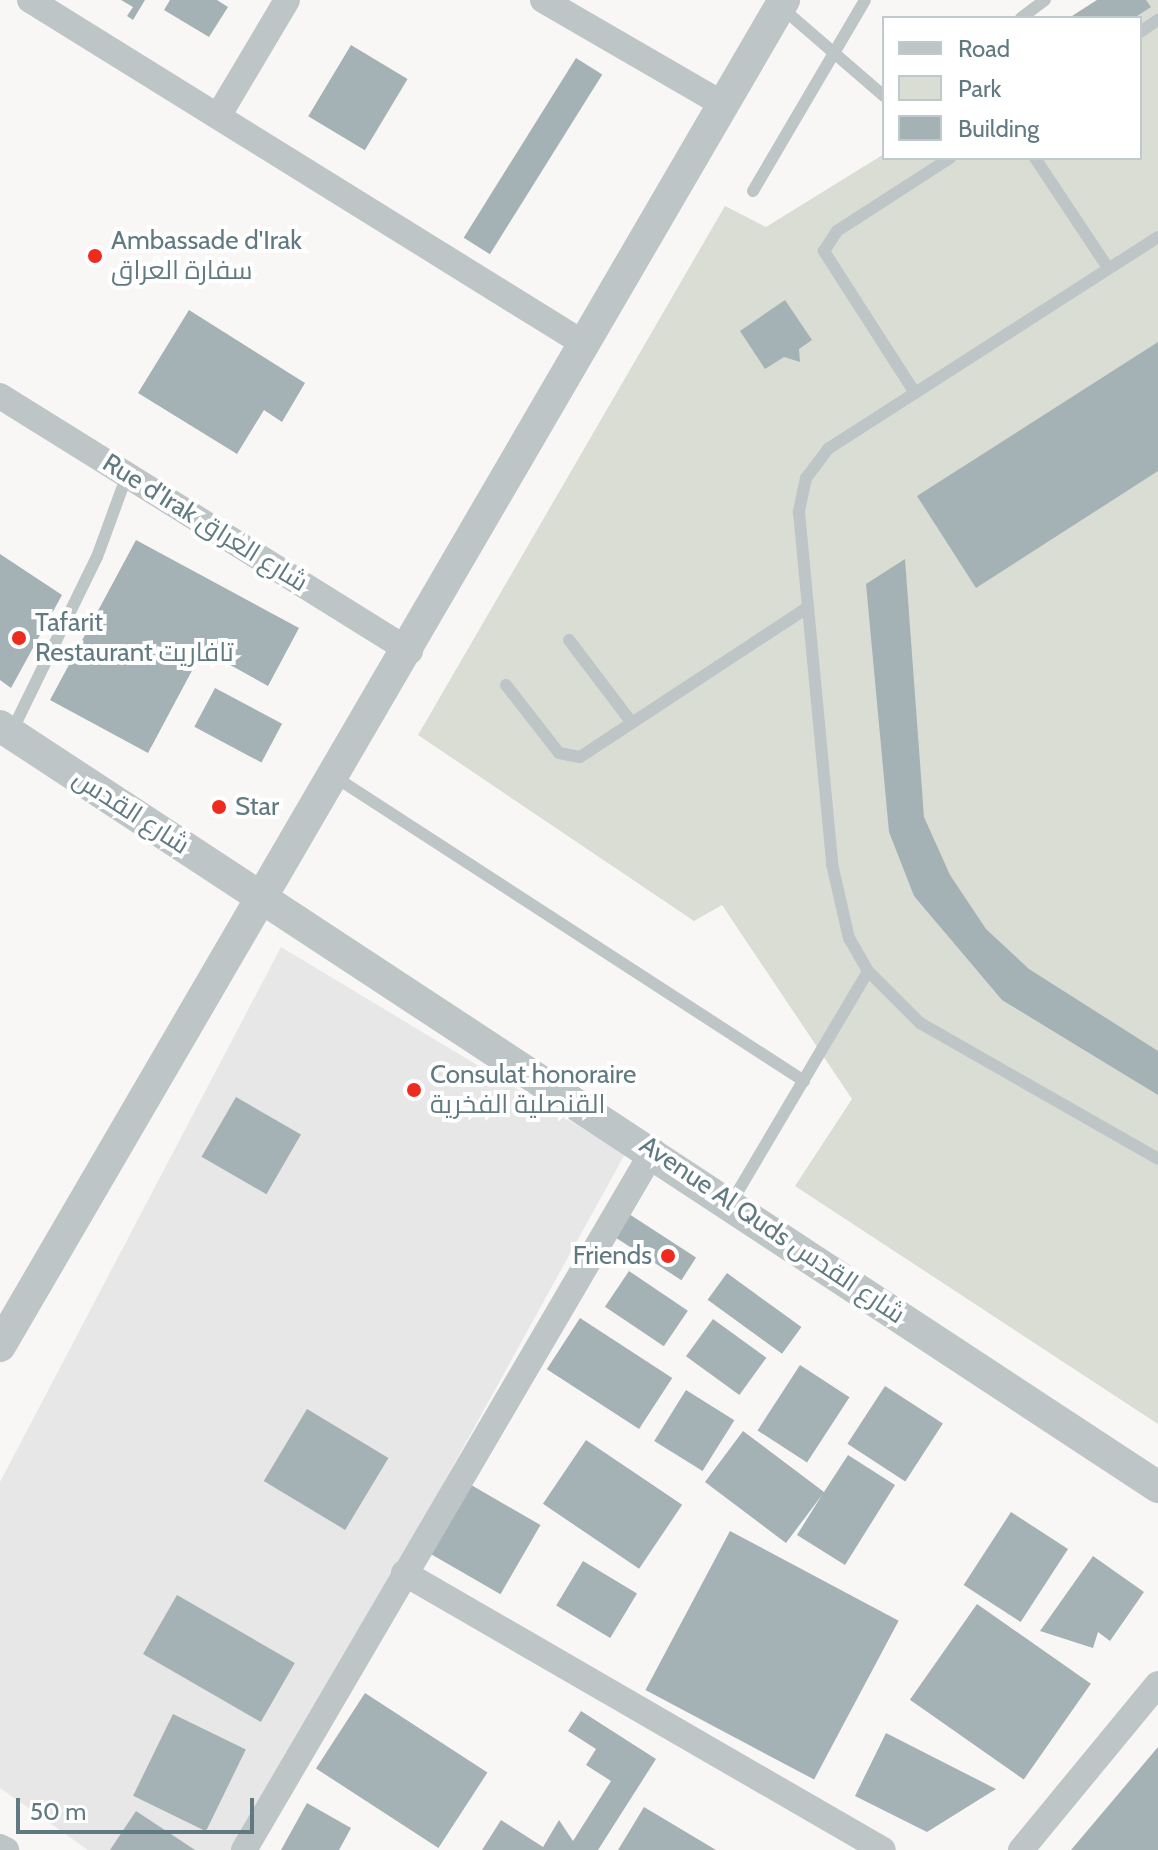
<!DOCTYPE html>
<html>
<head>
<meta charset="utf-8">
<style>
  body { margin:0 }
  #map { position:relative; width:1158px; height:1850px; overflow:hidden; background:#f8f7f5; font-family:Cabin,Cairo,sans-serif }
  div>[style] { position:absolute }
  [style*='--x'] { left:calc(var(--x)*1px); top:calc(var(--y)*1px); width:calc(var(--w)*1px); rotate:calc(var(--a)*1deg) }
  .built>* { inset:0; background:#e6e7e6 }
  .green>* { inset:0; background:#d9ddd4 }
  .building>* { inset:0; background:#a5b2b5; transform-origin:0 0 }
  .service>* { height:12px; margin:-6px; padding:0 6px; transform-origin:6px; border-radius:6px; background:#bec5c7 }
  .minor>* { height:26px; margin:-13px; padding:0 13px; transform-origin:13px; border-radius:13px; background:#bec5c7 }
  .tertiary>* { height:32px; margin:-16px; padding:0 16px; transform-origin:16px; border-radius:16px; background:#bec5c7 }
  .dots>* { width:22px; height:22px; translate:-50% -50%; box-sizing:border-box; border:4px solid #fff; border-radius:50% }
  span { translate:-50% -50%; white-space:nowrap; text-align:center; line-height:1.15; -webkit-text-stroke:8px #fff; paint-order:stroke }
  .poi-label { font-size:26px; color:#617a82 }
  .left { translate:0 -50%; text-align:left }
  .right { translate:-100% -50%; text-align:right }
  .street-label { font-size:26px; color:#617a82 }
  .legend { position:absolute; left:882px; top:16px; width:260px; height:144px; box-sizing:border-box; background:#fff; border:2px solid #c0cacd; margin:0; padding:10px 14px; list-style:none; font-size:24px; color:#617a82 }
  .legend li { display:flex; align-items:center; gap:16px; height:40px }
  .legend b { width:40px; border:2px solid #c0cacd }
  .scale { position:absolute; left:16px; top:1798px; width:238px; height:36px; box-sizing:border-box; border:4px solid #617a82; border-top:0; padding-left:10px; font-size:24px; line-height:28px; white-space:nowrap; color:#617a82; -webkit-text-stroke:6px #fff; paint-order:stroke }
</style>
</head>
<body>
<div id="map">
  <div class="built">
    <div style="clip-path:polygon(281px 947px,625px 1154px,241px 1850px,88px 1850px,0 1788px,0 1482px)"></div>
  </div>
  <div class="green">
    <div style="clip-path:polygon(1097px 0,1158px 0,1158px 1424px,795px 1186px,852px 1099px,722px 905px,694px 921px,418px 735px,725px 206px,766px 227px,884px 154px,1140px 158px,1140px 18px,1069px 18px)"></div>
  </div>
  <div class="building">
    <div style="clip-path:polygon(121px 0,145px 0,133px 20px,127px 16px,133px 7px)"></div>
    <div style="clip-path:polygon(170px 0,217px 0,228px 7px,209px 37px,164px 10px)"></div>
    <div style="clip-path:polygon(1097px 0,1146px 0,1151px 7px,1134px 18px,1069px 18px)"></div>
    <div style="left:351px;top:45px;width:66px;height:83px;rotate:31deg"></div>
    <div style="left:576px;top:58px;width:31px;height:212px;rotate:32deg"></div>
    <div style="clip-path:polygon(785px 300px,812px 340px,799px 349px,800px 362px,784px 357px,765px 369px,740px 331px)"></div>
    <div style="clip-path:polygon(189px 310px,305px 383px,282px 422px,264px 410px,237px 454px,138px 393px)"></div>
    <div style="clip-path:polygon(1158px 342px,1158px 471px,976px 588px,917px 496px)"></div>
    <div style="clip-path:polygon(136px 540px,299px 628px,268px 686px,203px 650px,148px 753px,50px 700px)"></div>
    <div style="clip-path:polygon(0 554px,62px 595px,11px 688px,0 680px)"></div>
    <div style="clip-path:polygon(905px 559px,924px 817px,950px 875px,986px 929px,1029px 969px,1158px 1051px,1158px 1095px,1002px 1000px,914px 896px,889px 832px,866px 584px)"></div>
    <div style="left:215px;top:688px;width:76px;height:44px;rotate:28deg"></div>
    <div style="left:236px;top:1097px;width:75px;height:69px;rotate:30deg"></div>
    <div style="left:629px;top:1214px;width:80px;height:27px;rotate:33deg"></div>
    <div style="left:629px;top:1271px;width:71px;height:43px;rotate:34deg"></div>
    <div style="left:727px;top:1273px;width:92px;height:33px;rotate:36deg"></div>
    <div style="left:580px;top:1318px;width:110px;height:61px;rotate:33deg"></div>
    <div style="left:713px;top:1319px;width:66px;height:46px;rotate:36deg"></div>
    <div style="left:800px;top:1365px;width:59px;height:78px;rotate:33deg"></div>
    <div style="left:885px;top:1386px;width:69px;height:69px;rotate:33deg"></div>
    <div style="left:686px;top:1390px;width:57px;height:60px;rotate:32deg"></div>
    <div style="left:307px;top:1409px;width:95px;height:84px;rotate:31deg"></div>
    <div style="clip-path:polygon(743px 1431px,824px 1492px,848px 1455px,895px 1485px,845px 1565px,797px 1535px,822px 1495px,786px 1543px,705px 1482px)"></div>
    <div style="left:586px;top:1440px;width:116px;height:77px;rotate:34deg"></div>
    <div style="left:466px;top:1482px;width:86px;height:80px;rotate:30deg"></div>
    <div style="left:1011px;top:1512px;width:68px;height:87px;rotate:33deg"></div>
    <div style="left:730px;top:1531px;width:191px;height:180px;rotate:28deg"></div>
    <div style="clip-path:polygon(1093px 1556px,1144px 1592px,1110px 1641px,1098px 1632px,1093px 1648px,1040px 1631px)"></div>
    <div style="left:583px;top:1561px;width:63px;height:52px;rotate:31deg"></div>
    <div style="left:177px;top:1595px;width:136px;height:68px;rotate:30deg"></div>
    <div style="left:977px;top:1604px;width:139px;height:117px;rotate:35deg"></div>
    <div style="left:365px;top:1693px;width:146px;height:90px;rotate:33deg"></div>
    <div style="clip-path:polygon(581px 1711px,656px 1759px,598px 1850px,482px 1850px,501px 1820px,543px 1847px,559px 1820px,573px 1841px,611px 1781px,586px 1765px,596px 1749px,568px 1731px)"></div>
    <div style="left:173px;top:1714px;width:81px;height:91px;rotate:26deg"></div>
    <div style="clip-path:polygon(886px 1733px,996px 1789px,927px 1832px,855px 1796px)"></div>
    <div style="clip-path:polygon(1158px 1747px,1158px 1850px,1071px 1850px)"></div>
    <div style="clip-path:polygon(307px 1803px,351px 1828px,339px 1850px,281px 1850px)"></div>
    <div style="clip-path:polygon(644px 1807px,716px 1850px,618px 1850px)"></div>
    <div style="clip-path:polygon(136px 1811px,195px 1850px,110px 1850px)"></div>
  </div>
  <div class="service">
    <div style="--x:782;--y:8;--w:135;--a:40.8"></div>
    <div style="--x:1021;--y:18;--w:30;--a:-37"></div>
    <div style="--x:1140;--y:32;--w:22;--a:-34"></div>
    <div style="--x:1035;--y:158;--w:132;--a:56.4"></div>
    <div style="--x:753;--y:191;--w:221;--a:-59.6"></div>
    <div style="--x:1158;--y:237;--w:392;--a:147.3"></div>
    <div style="--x:828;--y:449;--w:36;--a:127"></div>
    <div style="--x:806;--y:478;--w:35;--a:102"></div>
    <div style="--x:799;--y:512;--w:354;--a:84.6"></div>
    <div style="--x:832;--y:864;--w:76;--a:77.1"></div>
    <div style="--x:849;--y:938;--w:38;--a:60"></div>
    <div style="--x:868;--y:971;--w:74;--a:45"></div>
    <div style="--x:920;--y:1023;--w:274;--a:29.7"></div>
    <div style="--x:915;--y:393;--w:169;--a:-122.7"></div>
    <div style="--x:824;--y:251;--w:24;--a:-57"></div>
    <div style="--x:837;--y:231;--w:135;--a:-32.9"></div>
    <div style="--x:569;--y:640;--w:104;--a:52.8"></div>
    <div style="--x:506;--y:685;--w:86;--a:52.1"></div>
    <div style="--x:559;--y:753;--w:21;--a:11"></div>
    <div style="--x:580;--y:757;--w:273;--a:-33.3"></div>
    <div style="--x:11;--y:733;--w:196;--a:-64"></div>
    <div style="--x:97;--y:557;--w:87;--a:-69.9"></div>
    <div style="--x:335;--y:777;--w:559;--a:32.95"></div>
    <div style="--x:731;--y:1203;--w:269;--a:-59.4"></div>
  </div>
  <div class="minor">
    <div style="--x:30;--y:0;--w:654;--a:31.82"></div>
    <div style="--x:543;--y:0;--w:209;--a:30.1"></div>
    <div style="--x:220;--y:113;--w:131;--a:-59.3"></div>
    <div style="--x:0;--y:396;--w:483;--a:31.9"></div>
    <div style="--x:404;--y:1573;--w:553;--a:30.04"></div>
    <div style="--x:0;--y:1847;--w:7;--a:27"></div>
    <div style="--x:244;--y:1850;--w:810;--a:-59.67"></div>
    <div style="--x:1021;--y:1850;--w:215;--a:-50.5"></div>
  </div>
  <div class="tertiary">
    <div style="--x:0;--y:726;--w:1386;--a:33.31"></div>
    <div style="--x:0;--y:1346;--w:1558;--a:-59.78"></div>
  </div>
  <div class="dots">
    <div style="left:95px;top:256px;background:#ed2b1f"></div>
    <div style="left:19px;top:638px;background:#ed2b1f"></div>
    <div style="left:219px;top:807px;background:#ed2b1f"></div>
    <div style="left:414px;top:1090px;background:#ed2b1f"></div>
    <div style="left:668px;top:1256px;background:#ed2b1f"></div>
  </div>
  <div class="poi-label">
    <span class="left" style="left:111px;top:256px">Ambassade d'Irak<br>سفارة العراق</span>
    <span class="left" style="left:35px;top:638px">Tafarit<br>Restaurant تافاريت</span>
    <span class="left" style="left:235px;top:807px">Star</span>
    <span class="left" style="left:430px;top:1090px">Consulat honoraire<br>القنصلية الفخرية</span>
    <span class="right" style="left:652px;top:1256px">Friends</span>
  </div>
  <div class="street-label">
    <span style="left:205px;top:523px;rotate:32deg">Rue d'Irak شارع العراق</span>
    <span style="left:131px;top:812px;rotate:33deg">شارع القدس</span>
    <span style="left:772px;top:1230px;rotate:34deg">Avenue Al Quds شارع القدس</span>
  </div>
  <ul class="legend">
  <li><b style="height:10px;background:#bec5c7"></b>Road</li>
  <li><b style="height:22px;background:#d9ddd4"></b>Park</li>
  <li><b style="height:22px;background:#a5b2b5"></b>Building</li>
  </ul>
  <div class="scale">50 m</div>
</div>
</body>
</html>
